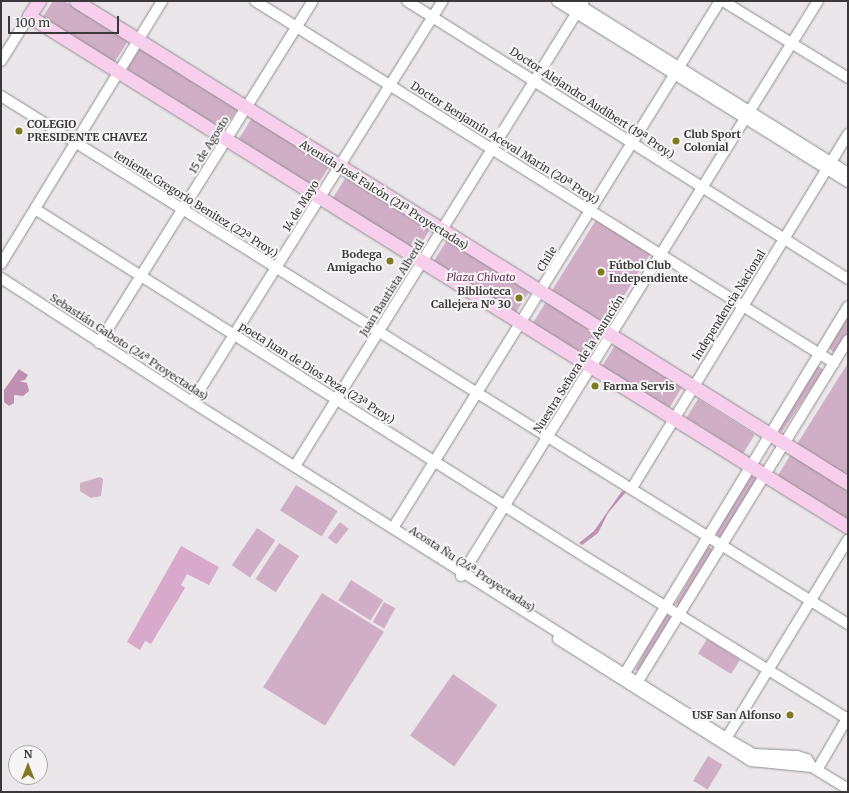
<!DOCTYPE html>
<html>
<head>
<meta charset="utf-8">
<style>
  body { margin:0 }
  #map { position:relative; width:849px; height:793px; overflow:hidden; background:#eae6e9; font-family:Merriweather,serif }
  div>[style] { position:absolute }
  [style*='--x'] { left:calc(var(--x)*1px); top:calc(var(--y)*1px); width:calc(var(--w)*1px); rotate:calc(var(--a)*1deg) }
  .green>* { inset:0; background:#d0afc6; transform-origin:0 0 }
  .forest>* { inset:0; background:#d8a9cb }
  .water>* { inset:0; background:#bf90b2 }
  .roads { filter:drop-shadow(0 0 1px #908d8f) drop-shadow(0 0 1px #908d8f) }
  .minor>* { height:10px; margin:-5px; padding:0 5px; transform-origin:5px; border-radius:5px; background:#fff }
  .major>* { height:13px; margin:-6.5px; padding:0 6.5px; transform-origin:6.5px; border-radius:6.5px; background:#f7ceec }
  .dots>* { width:11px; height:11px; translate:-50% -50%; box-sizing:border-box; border:2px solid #f7f4f6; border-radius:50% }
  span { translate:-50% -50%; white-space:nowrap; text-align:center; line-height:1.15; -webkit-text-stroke:4px #f7f4f6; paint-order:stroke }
  .street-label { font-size:11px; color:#3a3839 }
  .poi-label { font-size:11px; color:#3a3839; font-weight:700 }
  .left { translate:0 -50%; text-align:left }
  .right { translate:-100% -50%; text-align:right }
  .park-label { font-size:11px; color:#6a305d; font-style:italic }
  .frame { position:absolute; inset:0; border:2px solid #3a3839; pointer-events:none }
  .north { position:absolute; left:8px; top:745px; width:40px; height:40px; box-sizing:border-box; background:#f7f4f6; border:1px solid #aba9aa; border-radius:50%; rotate:0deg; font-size:11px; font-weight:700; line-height:16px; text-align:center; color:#3a3839 }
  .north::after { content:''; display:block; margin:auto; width:14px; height:18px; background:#7d7a20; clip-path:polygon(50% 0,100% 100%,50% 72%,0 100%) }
  .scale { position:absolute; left:8px; top:16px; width:111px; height:18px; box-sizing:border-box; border:2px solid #3a3839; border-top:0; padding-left:5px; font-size:12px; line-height:14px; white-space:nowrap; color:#3a3839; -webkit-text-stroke:3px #f7f4f6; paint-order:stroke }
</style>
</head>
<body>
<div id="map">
  <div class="green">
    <div style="clip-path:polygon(53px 1px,64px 1px,128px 41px,114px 63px,42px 18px)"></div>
    <div style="left:140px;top:48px;width:115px;height:25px;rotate:32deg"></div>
    <div style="left:252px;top:118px;width:91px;height:26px;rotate:32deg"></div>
    <div style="left:346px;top:177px;width:99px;height:25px;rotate:32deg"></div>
    <div style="left:596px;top:220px;width:64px;height:83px;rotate:32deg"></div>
    <div style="left:447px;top:240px;width:97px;height:25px;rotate:32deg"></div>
    <div style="left:546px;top:302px;width:62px;height:26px;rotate:32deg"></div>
    <div style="clip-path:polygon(848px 314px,848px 332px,838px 349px,833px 352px,829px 348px,830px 344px)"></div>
    <div style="left:615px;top:345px;width:79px;height:26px;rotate:31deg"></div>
    <div style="clip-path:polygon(848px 363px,848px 476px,797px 444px)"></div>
    <div style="left:818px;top:366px;width:7px;height:75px;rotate:34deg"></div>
    <div style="left:698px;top:399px;width:67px;height:22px;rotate:32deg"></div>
    <div style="clip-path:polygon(791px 454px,848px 490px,848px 521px,777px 477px)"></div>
    <div style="clip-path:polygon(751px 475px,757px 479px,721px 537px,717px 535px,716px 531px)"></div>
    <div style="clip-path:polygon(100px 477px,103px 479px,101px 496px,91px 498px,80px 491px,80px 483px)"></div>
    <div style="left:296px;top:485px;width:49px;height:30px;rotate:32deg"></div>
    <div style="left:340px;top:522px;width:11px;height:20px;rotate:38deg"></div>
    <div style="left:257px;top:528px;width:22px;height:45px;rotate:34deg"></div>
    <div style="left:279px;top:543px;width:24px;height:43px;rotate:33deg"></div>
    <div style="clip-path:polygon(708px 546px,714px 550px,680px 605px,675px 604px)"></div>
    <div style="left:351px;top:580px;width:38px;height:24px;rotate:32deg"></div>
    <div style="left:322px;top:593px;width:73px;height:111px;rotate:32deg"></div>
    <div style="left:384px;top:602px;width:13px;height:23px;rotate:29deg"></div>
    <div style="clip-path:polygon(668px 615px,672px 618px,639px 671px,635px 670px,664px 616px)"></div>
    <div style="left:707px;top:639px;width:39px;height:17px;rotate:32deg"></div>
    <div style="left:453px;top:674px;width:54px;height:75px;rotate:35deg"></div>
    <div style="left:708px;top:756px;width:17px;height:29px;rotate:31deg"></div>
  </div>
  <div class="forest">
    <div style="clip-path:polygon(181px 546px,219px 567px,209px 585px,187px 574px,181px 585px,185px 588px,151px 644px,145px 641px,140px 650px,127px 642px)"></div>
  </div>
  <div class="water">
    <div style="clip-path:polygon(19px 369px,28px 375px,25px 380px,19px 381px,27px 383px,29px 391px,23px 396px,14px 395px,14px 403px,9px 406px,4px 402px,4px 390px)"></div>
    <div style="clip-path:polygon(622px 491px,626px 492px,608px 513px,598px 533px,582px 545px,579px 543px,594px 531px)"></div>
  </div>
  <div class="roads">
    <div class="minor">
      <div style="--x:255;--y:1;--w:683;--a:32.01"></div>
      <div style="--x:407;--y:1;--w:521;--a:32.23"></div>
      <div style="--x:557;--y:1;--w:343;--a:31.9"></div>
      <div style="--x:573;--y:1;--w:324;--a:32"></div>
      <div style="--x:723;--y:1;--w:147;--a:31.6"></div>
      <div style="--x:1;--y:61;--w:53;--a:-58.1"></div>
      <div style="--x:1;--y:96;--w:998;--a:31.94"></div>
      <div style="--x:35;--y:209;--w:653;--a:32.3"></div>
      <div style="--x:587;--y:558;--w:307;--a:31.7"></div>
      <div style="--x:1;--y:264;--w:308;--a:-58.5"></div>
      <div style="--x:1;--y:278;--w:228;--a:33"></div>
      <div style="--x:192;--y:402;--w:631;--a:32.18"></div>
      <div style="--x:726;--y:738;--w:32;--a:30"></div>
      <div style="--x:754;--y:754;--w:43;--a:2.7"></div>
      <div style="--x:797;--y:756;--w:10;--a:17"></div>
      <div style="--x:807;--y:759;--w:9;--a:58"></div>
      <div style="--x:99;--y:343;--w:403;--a:-58"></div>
      <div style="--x:192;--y:402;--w:473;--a:-58"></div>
      <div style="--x:295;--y:466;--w:547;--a:-58.14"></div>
      <div style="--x:632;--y:488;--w:415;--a:-58.6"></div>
      <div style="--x:393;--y:528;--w:620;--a:-58.18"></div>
      <div style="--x:461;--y:576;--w:677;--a:-58.17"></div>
      <div style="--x:558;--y:639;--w:228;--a:32.3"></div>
      <div style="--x:751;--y:761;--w:61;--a:5.6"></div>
      <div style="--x:812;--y:767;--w:42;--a:31.4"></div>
      <div style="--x:622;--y:678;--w:435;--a:-58.7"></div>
      <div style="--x:635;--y:686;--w:406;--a:-58.4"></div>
      <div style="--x:724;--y:742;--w:237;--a:-58.5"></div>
      <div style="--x:817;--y:770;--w:61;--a:-59.7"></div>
    </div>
    <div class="major">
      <div style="--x:39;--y:1;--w:18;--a:124"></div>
      <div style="--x:29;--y:16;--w:965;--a:31.96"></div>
      <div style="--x:76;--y:1;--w:910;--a:31.98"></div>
    </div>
  </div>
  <div class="dots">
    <div style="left:19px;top:131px;background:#7d7a20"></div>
    <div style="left:676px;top:141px;background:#7d7a20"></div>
    <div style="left:390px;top:261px;background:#7d7a20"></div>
    <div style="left:601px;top:272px;background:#7d7a20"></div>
    <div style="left:519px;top:298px;background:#7d7a20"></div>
    <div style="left:595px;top:386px;background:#7d7a20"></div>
    <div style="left:790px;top:715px;background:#7d7a20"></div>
  </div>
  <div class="street-label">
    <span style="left:592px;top:103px;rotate:33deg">Doctor Alejandro Audibert (19ª Proy.)</span>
    <span style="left:505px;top:143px;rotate:32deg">Doctor Benjamín Aceval Marin (20ª Proy.)</span>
    <span style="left:209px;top:145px;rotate:-58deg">15 de Agosto</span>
    <span style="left:384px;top:195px;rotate:32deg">Avenida José Falcón (21ª Proyectadas)</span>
    <span style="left:196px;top:204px;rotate:32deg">teniente Gregorio Benitez (22ª Proy.)</span>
    <span style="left:301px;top:206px;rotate:-58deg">14 de Mayo</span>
    <span style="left:547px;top:259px;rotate:-58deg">Chile</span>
    <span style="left:392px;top:288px;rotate:-58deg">Juan Bautista Alberdi</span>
    <span style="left:729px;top:305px;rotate:-58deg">Independencia Nacional</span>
    <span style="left:129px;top:347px;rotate:33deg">Sebastián Gaboto (24ª Proyectadas)</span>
    <span style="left:579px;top:364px;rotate:-58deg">Nuestra Señora de la Asunción</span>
    <span style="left:317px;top:373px;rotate:32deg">poeta Juan de Dios Peza (23ª Proy.)</span>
    <span style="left:472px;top:569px;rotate:33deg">Acosta Ñu (24ª Proyectadas)</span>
  </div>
  <div class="poi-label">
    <span class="left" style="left:27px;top:131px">COLEGIO<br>PRESIDENTE CHAVEZ</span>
    <span class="left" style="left:684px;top:141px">Club Sport<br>Colonial</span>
    <span class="right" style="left:382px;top:261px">Bodega<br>Amigacho</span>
    <span class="left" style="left:609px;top:272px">Fútbol Club<br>Independiente</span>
    <span class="right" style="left:511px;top:298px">Biblioteca<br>Callejera Nº 30</span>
    <span class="left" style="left:603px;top:386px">Farma Servis</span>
    <span class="right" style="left:781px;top:715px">USF San Alfonso</span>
  </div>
  <div class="park-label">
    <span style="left:481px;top:277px">Plaza Chivato</span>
  </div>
  <div class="frame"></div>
  <div class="north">N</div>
  <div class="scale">100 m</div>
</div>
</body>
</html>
